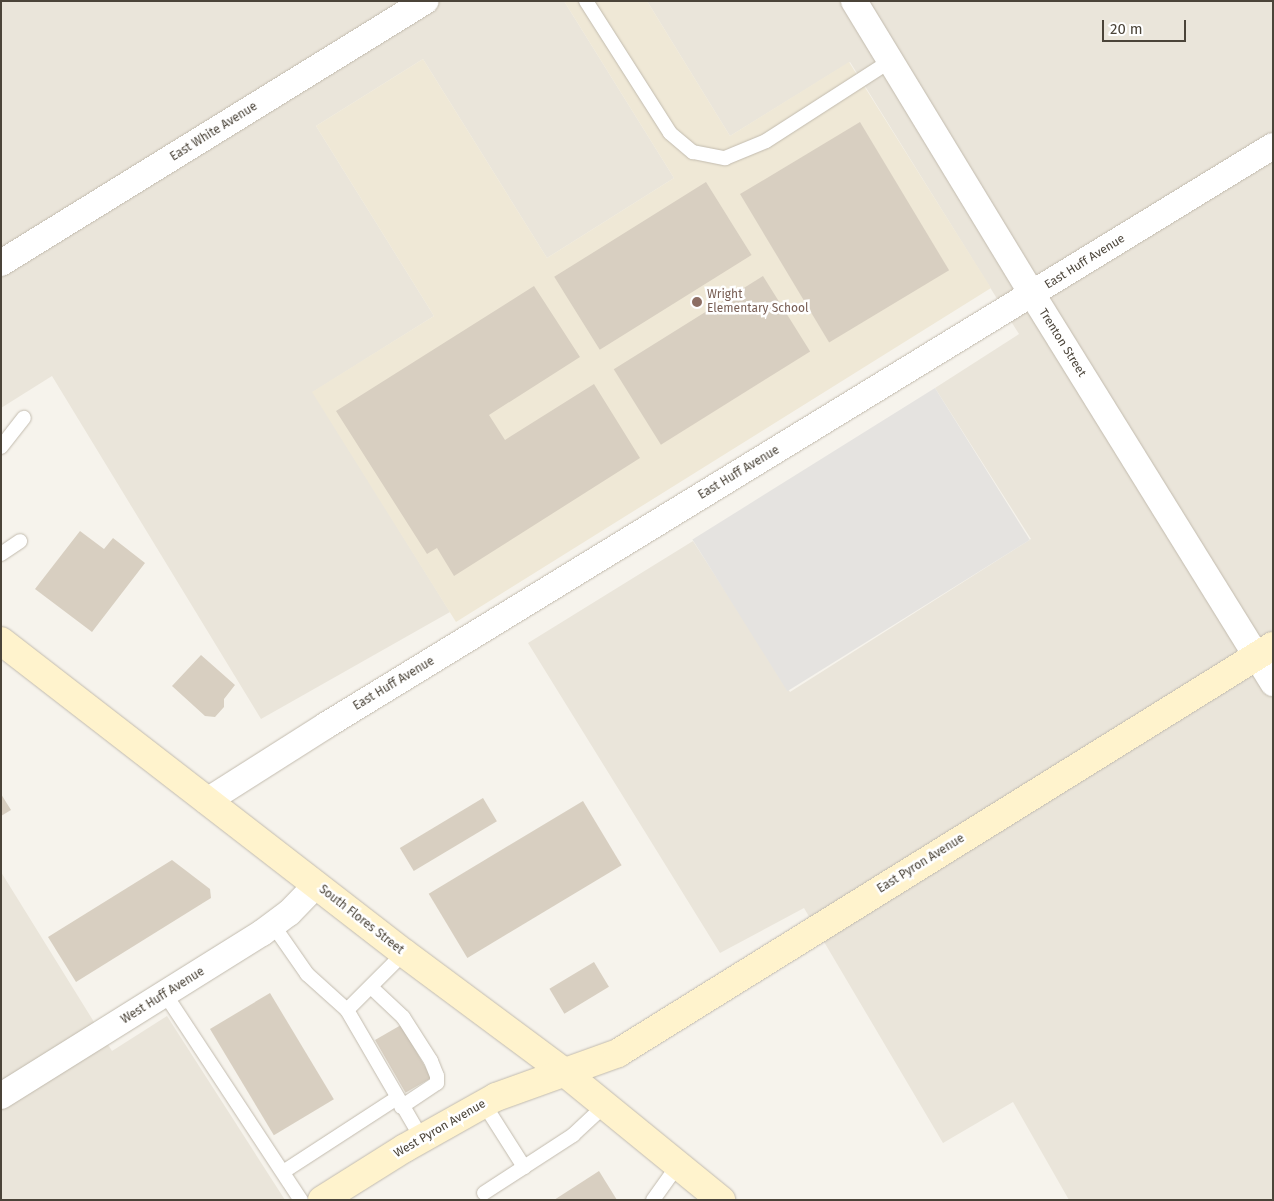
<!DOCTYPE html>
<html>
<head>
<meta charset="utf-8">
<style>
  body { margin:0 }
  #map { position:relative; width:1274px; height:1201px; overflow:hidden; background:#f6f3ec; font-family:"Fira Sans",sans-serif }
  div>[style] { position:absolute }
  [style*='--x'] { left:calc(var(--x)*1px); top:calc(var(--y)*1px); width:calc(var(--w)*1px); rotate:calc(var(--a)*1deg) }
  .residential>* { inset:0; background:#eae5da }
  .education>* { inset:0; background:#efe8d6 }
  .parking>* { inset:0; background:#e5e3e0; transform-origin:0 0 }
  .building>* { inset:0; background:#d8cfc1; transform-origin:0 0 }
  .roads { filter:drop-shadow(0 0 1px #c2bbae) drop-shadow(0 0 1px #c2bbae) }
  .lane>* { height:14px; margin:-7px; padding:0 7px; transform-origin:7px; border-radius:7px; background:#fff }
  .street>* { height:26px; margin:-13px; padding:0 13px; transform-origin:13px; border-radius:13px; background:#fff }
  .secondary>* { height:28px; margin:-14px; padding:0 14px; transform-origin:14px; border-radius:14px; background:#fff3cd }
  .dots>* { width:14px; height:14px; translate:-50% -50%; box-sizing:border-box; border:2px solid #fff; border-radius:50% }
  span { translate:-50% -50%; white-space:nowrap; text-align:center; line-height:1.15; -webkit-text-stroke:5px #fff; paint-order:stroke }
  .street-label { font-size:12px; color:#4b4439 }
  .education-label { font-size:12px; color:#785e54 }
  .left { translate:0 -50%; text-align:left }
  .frame { position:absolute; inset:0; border:2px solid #4b4439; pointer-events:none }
  .scale { position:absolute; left:1102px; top:20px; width:84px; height:22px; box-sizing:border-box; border:2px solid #4b4439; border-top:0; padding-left:6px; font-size:15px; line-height:18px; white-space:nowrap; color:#4b4439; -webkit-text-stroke:4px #fff; paint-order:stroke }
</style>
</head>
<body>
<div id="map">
  <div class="residential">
    <div style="clip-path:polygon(1px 1px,564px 1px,674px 178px,547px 258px,423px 59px,316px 126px,434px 316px,313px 392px,450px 612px,261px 719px,52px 376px,1px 408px)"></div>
    <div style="clip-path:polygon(647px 1px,1273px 1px,1273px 1200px,1069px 1200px,1013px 1102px,943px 1143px,804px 908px,720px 953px,528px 643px,693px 541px,790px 692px,1031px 539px,935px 388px,1019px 334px,850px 62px,730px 136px)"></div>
    <div style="clip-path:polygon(1px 872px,112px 1051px,167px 1016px,285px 1200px,1px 1200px)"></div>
  </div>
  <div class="education">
    <div style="clip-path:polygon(564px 1px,647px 1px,730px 136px,849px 62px,991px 288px,456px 622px,312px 392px,434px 316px,316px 126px,423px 59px,547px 258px,674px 178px)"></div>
  </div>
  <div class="parking">
    <div style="left:935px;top:388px;width:179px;height:286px;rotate:58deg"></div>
  </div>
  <div class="building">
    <div style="left:860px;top:122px;width:173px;height:140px;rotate:59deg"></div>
    <div style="left:706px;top:182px;width:86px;height:179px;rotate:58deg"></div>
    <div style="left:763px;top:276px;width:89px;height:176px;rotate:58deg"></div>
    <div style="clip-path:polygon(534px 286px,580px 357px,489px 415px,505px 440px,594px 384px,640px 458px,454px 576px,437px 548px,427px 554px,336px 411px)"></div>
    <div style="clip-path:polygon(80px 531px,104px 549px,113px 538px,145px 563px,92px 632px,35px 589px)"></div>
    <div style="clip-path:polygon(201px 655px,235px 685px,224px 699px,224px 707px,215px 717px,205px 716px,172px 686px)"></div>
    <div style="clip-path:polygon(1px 794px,11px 810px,1px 816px)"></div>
    <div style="left:483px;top:798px;width:27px;height:97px;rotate:59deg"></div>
    <div style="left:583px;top:801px;width:75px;height:180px;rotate:59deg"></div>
    <div style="clip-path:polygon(172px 860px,210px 889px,211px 898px,76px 982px,48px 937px)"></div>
    <div style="left:594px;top:962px;width:29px;height:52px;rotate:59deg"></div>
    <div style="left:270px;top:993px;width:124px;height:70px;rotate:59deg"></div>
    <div style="left:401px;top:1025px;width:61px;height:30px;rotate:60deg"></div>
    <div style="clip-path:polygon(599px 1171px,617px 1200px,554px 1200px)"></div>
  </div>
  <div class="roads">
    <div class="lane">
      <div style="--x:586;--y:1;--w:156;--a:57.5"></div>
      <div style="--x:670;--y:133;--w:30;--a:40"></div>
      <div style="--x:693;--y:152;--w:33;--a:11"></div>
      <div style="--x:725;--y:158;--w:44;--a:-22.5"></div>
      <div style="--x:766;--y:141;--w:148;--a:-32.8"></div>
      <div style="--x:1;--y:447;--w:37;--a:-52"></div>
      <div style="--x:1;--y:554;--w:23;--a:-34"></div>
      <div style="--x:273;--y:925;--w:60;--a:55.2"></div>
      <div style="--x:307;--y:974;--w:54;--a:42"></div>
      <div style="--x:347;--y:1010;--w:149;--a:59.8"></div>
      <div style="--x:371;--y:987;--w:44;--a:43.2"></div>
      <div style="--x:403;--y:1017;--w:52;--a:57.5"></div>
      <div style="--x:431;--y:1061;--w:16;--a:68"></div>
      <div style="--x:437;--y:1076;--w:7;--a:90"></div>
      <div style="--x:437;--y:1083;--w:43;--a:146.3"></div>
      <div style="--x:165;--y:994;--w:247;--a:56.6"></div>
      <div style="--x:347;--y:1010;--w:81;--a:-45"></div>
      <div style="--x:484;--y:1104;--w:75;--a:57.6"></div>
      <div style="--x:524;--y:1167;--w:59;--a:-33.1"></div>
      <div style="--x:573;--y:1135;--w:42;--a:-43.1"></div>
      <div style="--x:283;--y:1172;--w:136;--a:-33"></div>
      <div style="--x:484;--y:1193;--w:48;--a:-33"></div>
      <div style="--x:653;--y:1200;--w:43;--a:-54.5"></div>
    </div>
    <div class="street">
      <div style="--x:854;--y:1;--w:343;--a:58.7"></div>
      <div style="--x:1032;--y:294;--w:458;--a:58.2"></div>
      <div style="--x:1;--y:263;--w:499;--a:-31.7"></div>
      <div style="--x:207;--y:801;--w:140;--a:-32.4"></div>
      <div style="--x:325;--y:726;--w:1111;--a:-31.46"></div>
      <div style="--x:1;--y:1096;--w:308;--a:-32"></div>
      <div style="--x:262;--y:933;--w:34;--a:-37"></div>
      <div style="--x:289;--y:913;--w:39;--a:-46"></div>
    </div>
    <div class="secondary">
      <div style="--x:1;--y:641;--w:510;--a:37.75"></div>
      <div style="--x:404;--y:953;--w:199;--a:36.6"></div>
      <div style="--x:564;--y:1072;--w:203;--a:39.2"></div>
      <div style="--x:322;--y:1200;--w:98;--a:-32.1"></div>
      <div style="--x:405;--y:1148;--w:104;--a:-29.3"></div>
      <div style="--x:496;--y:1097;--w:130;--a:-19.8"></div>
      <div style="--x:618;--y:1053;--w:771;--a:-31.86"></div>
    </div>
  </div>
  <div class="dots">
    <div style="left:697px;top:302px;background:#8d6e63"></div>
  </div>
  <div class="street-label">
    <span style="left:214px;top:132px;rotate:-32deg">East White Avenue</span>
    <span style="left:1085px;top:262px;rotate:-32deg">East Huff Avenue</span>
    <span style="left:1062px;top:343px;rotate:58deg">Trenton Street</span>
    <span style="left:739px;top:473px;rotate:-31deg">East Huff Avenue</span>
    <span style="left:394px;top:684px;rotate:-31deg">East Huff Avenue</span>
    <span style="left:921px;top:864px;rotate:-32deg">East Pyron Avenue</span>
    <span style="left:361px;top:920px;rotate:38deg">South Flores Street</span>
    <span style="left:163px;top:996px;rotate:-32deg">West Huff Avenue</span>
    <span style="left:440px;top:1129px;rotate:-30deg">West Pyron Avenue</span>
  </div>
  <div class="education-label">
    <span class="left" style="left:707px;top:302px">Wright<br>Elementary School</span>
  </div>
  <div class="frame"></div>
  <div class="scale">20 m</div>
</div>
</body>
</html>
